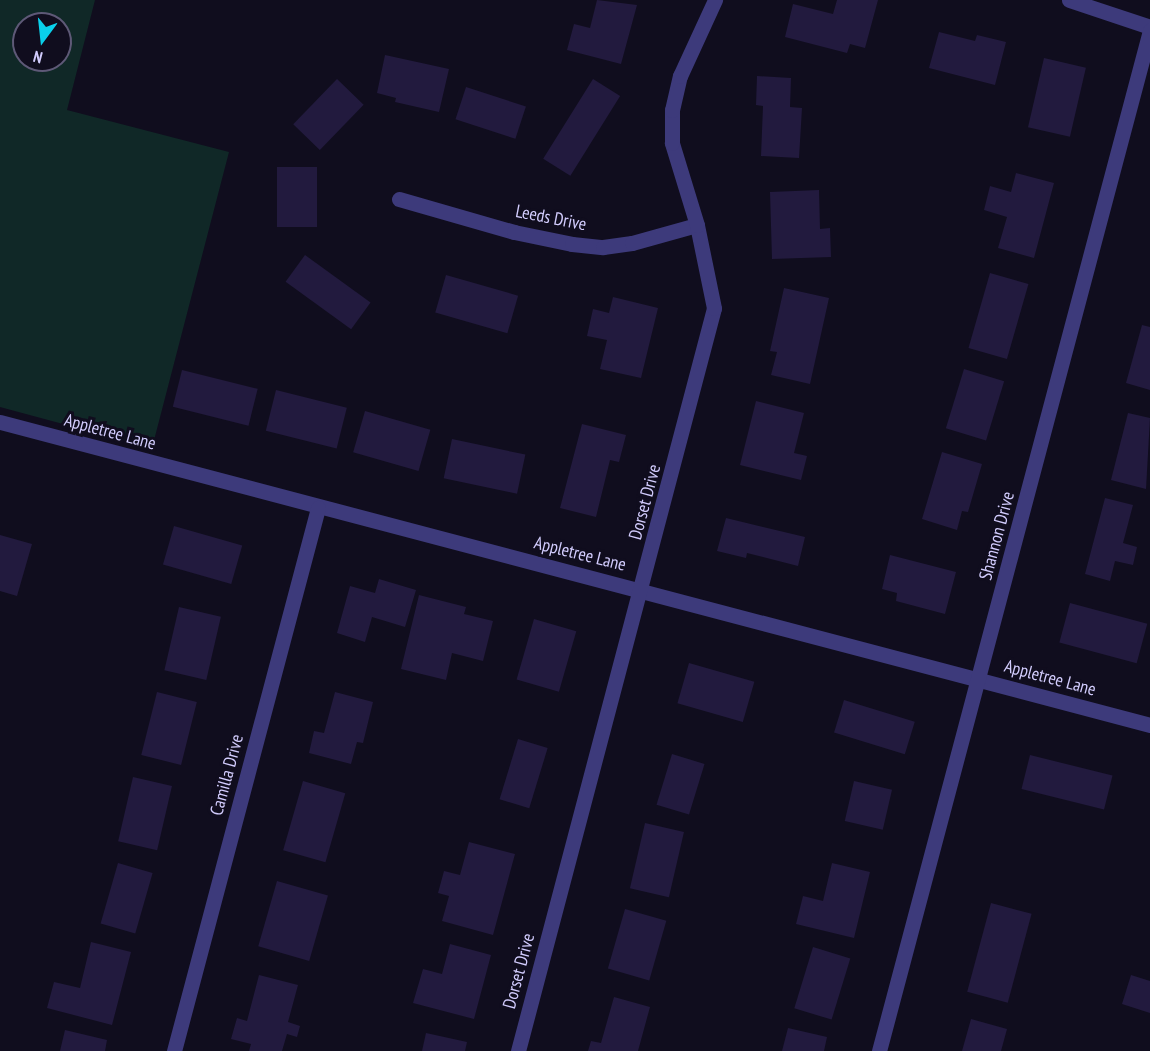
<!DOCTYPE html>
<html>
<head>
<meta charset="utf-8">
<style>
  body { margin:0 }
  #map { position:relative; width:1150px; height:1051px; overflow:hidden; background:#100d1e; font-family:"PT Sans Narrow",sans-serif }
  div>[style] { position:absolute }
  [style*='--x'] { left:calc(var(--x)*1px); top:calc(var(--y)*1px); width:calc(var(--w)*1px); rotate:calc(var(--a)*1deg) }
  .green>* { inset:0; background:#102827 }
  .building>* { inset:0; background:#221a3e; transform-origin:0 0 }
  .minor>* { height:15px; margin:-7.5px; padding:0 7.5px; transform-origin:7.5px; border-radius:7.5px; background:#3d3a7b }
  span { translate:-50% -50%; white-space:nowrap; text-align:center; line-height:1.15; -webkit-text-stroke:6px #100d1e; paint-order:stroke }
  .street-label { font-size:18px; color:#d2ccfd }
  .north { position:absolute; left:12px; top:12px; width:60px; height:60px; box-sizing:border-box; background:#100d1e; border:2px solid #5e5977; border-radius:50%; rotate:195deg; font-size:16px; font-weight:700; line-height:24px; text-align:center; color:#d2ccfd }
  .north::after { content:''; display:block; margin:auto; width:21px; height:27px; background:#0ad0eb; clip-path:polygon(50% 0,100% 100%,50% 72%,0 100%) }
</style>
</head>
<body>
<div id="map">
  <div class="green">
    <div style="clip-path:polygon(evenodd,0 0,95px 0,67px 110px,229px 152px,152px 448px,0 407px,0 0,24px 24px,60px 24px,60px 60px,24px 60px,24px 24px)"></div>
  </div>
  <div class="building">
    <div style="clip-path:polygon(597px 0,637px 5px,621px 64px,567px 50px,574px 24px,590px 28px)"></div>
    <div style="clip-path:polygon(837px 0,878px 0,865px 48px,850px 44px,847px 53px,785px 37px,793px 4px,833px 14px)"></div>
    <div style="clip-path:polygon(939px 32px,975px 41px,977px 35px,1006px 42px,995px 85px,929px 68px)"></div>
    <div style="clip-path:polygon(385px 55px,449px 69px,439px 112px,395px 102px,396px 98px,377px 93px)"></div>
    <div style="left:1044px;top:58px;width:43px;height:71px;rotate:13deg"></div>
    <div style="clip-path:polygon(757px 76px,791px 78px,790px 107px,802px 108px,799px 158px,761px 156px,763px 106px,756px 105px)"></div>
    <div style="left:337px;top:79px;width:37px;height:63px;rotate:44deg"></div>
    <div style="left:593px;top:79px;width:32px;height:94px;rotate:32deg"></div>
    <div style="left:466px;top:87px;width:63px;height:34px;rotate:18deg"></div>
    <div style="left:277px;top:167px;width:40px;height:60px"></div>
    <div style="clip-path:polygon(1016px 173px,1054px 183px,1034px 258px,998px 248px,1007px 217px,984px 210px,990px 186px,1011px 192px)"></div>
    <div style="clip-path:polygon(819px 190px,820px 229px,830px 228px,831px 257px,772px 259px,770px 192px)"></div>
    <div style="left:305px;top:255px;width:81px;height:33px;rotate:36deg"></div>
    <div style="left:990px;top:273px;width:40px;height:78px;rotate:16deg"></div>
    <div style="left:446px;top:275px;width:75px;height:39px;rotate:16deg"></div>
    <div style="clip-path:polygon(784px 288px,829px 298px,810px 384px,771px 375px,777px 352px,770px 351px)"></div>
    <div style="clip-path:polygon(613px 297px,658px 308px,641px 378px,600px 369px,607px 340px,587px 336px,593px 309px,609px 313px)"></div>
    <div style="clip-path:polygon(1142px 325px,1150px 327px,1150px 390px,1126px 383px)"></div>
    <div style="left:964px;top:369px;width:42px;height:62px;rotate:17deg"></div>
    <div style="left:182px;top:370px;width:78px;height:38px;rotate:14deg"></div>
    <div style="left:276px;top:390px;width:73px;height:42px;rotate:14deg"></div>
    <div style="clip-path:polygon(756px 401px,804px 413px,794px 453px,807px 456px,801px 480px,740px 465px)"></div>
    <div style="left:365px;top:411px;width:68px;height:43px;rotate:16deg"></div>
    <div style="clip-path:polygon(1128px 413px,1150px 418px,1146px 489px,1111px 480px)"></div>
    <div style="clip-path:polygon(582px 424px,626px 435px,619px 462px,610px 460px,596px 517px,560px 508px)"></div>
    <div style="left:452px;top:439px;width:75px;height:40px;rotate:12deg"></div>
    <div style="clip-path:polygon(942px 452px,982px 464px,968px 512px,962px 511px,957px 530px,922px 519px)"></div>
    <div style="clip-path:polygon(1105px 498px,1133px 505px,1123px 543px,1137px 547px,1133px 565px,1115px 561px,1110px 581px,1085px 574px)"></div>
    <div style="clip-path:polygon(726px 518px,805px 537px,798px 566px,747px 553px,746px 558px,717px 551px)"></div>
    <div style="left:174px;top:526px;width:71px;height:40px;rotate:16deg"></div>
    <div style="clip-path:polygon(0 535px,32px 544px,17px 596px,0 591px)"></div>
    <div style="clip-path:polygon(890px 555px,956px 572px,945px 614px,896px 601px,897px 593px,882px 589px)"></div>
    <div style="clip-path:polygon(379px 579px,416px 590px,405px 627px,372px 617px,365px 642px,337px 633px,350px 586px,375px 593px)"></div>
    <div style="clip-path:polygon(419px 595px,466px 607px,464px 614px,493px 621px,483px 661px,452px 653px,446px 680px,401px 669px)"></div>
    <div style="left:1070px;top:603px;width:80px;height:41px;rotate:15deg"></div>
    <div style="left:179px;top:607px;width:43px;height:65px;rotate:13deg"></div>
    <div style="left:534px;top:619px;width:44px;height:63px;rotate:16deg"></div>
    <div style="left:689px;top:663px;width:68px;height:42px;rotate:16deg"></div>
    <div style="left:157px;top:692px;width:41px;height:65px;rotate:14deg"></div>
    <div style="clip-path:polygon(335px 692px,373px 702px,363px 743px,357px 742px,351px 764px,309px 753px,314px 731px,324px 733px)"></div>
    <div style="left:844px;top:700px;width:74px;height:34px;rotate:17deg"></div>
    <div style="left:518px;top:739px;width:31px;height:63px;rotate:17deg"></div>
    <div style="left:672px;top:754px;width:34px;height:53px;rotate:17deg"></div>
    <div style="left:1030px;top:755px;width:85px;height:35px;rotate:14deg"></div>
    <div style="left:133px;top:777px;width:40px;height:66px;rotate:13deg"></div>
    <div style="left:303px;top:781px;width:44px;height:72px;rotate:16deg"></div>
    <div style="left:854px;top:781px;width:39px;height:41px;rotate:13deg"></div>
    <div style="left:645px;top:823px;width:40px;height:67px;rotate:13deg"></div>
    <div style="clip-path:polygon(469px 842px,515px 854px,493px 935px,442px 921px,449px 896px,438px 893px,444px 871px,460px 875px)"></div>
    <div style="left:118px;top:863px;width:36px;height:63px;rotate:16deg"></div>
    <div style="clip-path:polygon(832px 863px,870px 872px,854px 938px,796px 924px,803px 896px,823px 901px)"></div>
    <div style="left:277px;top:881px;width:53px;height:68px;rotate:16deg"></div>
    <div style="left:991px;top:903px;width:42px;height:92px;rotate:15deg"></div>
    <div style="left:625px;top:909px;width:43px;height:62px;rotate:16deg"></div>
    <div style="clip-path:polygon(91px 942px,131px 952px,112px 1025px,47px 1008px,54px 982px,80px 988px)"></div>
    <div style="clip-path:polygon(450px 944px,491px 955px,474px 1019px,413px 1003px,423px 969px,442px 974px)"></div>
    <div style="left:813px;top:947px;width:39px;height:64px;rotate:17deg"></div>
    <div style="clip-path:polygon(259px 975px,298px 985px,288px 1022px,300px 1026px,297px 1037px,287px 1034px,282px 1051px,249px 1051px,251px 1044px,231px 1039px,237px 1018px,247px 1021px)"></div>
    <div style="clip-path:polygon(1131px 975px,1150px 981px,1150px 1013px,1122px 1004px)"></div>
    <div style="clip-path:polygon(614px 997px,650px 1007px,638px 1051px,588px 1051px,591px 1041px,601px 1043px)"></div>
    <div style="clip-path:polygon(971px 1019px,1007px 1029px,1001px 1051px,962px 1051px)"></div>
    <div style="clip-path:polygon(788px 1028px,827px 1037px,824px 1051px,782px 1051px)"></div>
    <div style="clip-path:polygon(65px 1030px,107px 1040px,105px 1051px,60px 1051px)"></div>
    <div style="clip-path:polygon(426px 1033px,467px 1042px,465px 1051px,422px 1051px)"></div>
  </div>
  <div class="minor">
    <div style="--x:1069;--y:0;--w:85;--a:18.4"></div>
    <div style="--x:399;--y:199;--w:120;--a:16"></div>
    <div style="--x:514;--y:232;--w:59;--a:11.7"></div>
    <div style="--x:572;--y:244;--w:31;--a:6"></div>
    <div style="--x:603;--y:247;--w:29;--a:-8"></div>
    <div style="--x:632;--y:243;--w:67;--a:-15.5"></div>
    <div style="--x:0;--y:422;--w:1189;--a:14.76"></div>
    <div style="--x:174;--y:1051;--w:562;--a:-75.15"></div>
    <div style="--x:518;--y:1051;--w:768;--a:-75.22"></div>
    <div style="--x:714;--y:308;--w:85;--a:-101.6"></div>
    <div style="--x:697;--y:225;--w:86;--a:-107"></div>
    <div style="--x:672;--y:143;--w:33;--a:-90"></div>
    <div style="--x:672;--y:110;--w:35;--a:-77"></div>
    <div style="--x:680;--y:76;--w:84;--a:-65.3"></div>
    <div style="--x:879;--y:1051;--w:1056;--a:-75.13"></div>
  </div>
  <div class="street-label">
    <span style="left:551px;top:218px;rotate:11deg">Leeds Drive</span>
    <span style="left:110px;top:432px;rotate:15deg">Appletree Lane</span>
    <span style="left:645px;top:502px;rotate:-75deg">Dorset Drive</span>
    <span style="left:997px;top:536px;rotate:-75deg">Shannon Drive</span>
    <span style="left:580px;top:554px;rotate:14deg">Appletree Lane</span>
    <span style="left:1050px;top:678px;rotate:15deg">Appletree Lane</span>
    <span style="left:227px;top:775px;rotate:-75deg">Camilla Drive</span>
    <span style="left:519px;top:971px;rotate:-75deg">Dorset Drive</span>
  </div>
  <div class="north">N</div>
</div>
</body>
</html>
